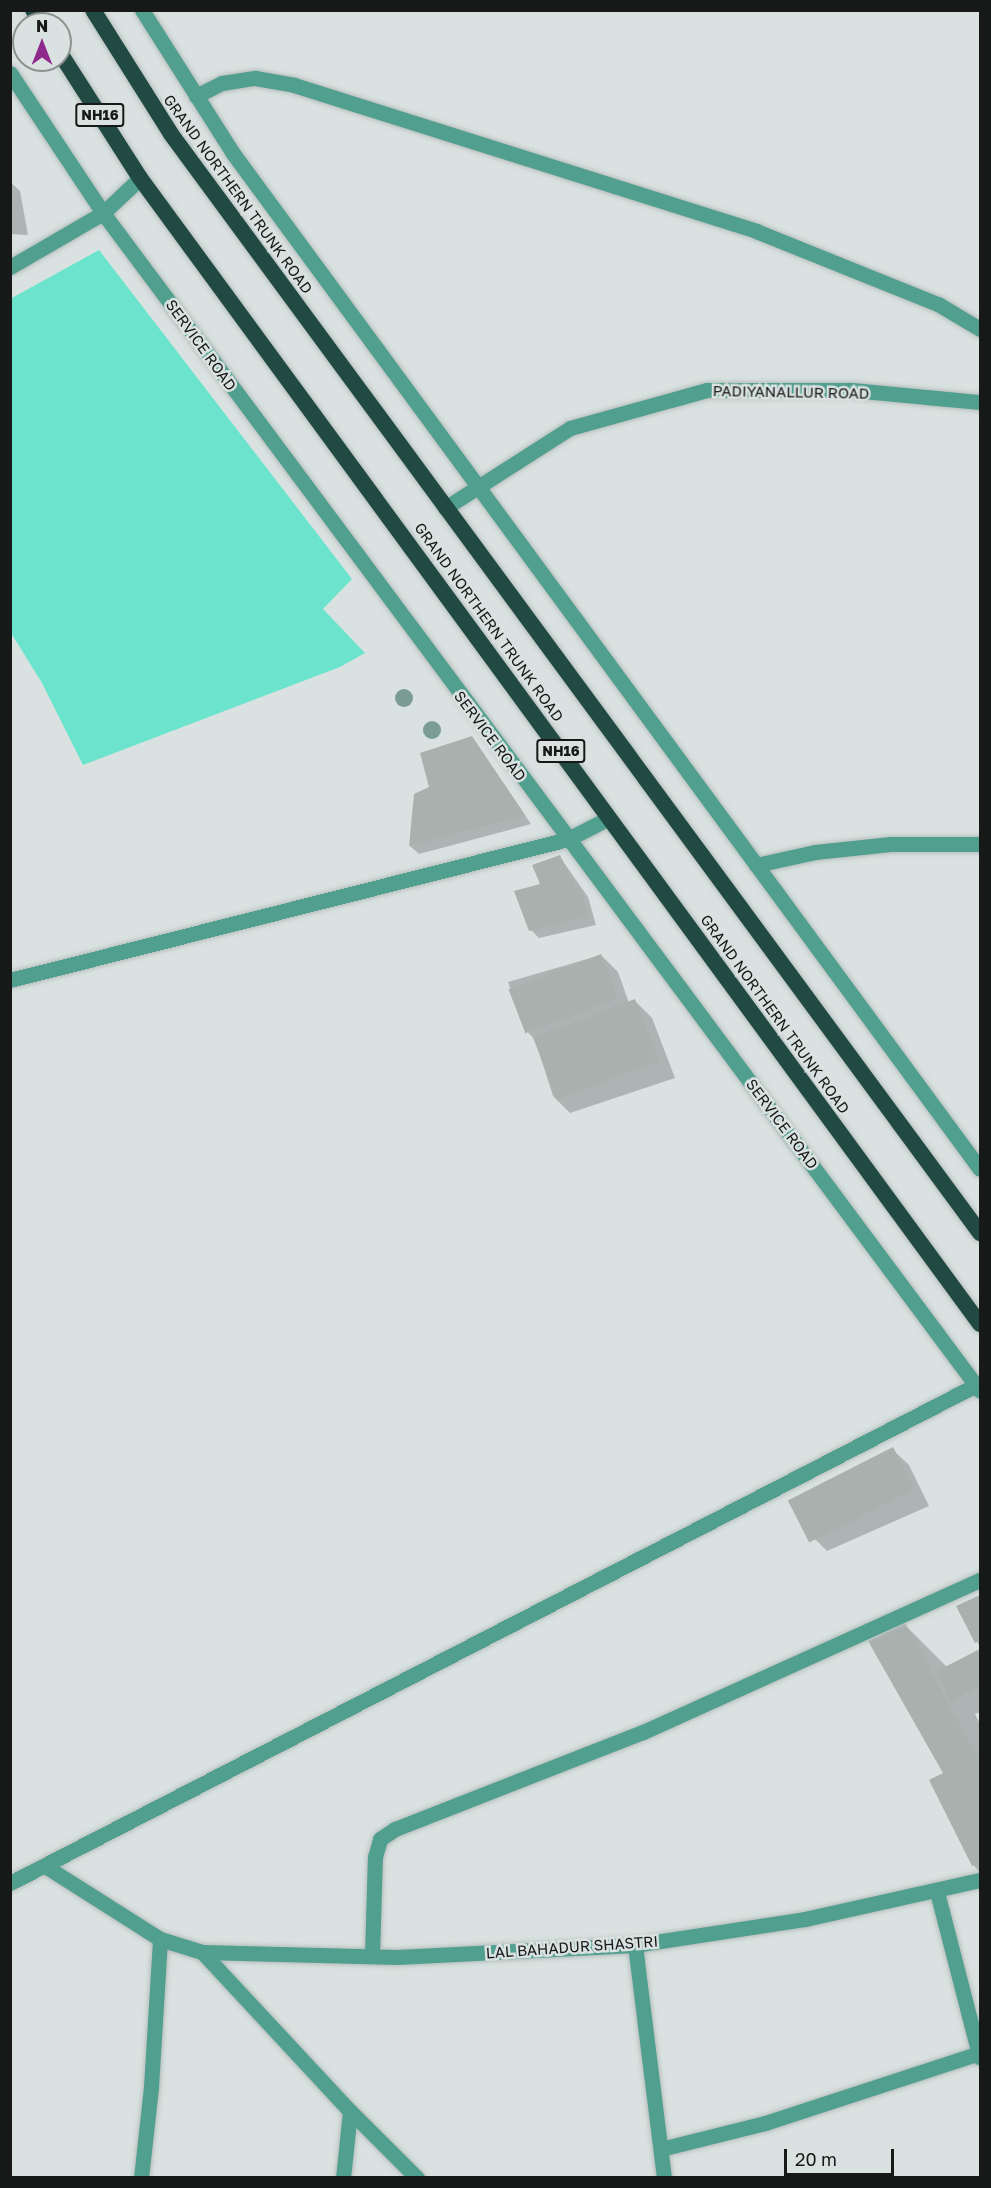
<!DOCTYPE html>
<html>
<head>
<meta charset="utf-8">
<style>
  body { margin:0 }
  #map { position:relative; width:991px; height:2188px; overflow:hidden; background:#d9e2e0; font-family:"Golos Text",sans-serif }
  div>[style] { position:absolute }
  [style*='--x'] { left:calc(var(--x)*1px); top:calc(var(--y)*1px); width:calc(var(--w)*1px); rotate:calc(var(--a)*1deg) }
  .green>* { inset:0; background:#6ce4cd }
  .shadow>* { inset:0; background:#0003 }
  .building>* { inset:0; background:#a9b1af; transform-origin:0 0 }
  .roads { filter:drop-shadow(0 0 2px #b6bebc) drop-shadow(0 0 2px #b6bebc) }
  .minor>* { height:15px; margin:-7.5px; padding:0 7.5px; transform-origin:7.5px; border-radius:7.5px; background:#519f8f }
  .tertiary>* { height:15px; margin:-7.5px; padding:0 7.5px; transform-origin:7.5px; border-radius:7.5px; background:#519f8f }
  .trunk>* { height:16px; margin:-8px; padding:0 8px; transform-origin:8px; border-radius:8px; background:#204a42 }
  .trees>* { width:18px; height:18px; margin:-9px; border-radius:50%; background:#7a9c95 }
  span { translate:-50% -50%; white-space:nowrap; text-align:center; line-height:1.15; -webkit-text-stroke:5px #d9e2e0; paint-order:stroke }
  .shield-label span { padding:2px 4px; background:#d9e2e0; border:2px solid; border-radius:4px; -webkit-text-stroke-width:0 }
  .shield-label { font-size:14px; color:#161918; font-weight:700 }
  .street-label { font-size:15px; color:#161918 }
  .frame { position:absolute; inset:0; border:12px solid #161918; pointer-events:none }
  .north { position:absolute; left:12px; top:12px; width:60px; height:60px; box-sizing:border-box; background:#d9e2e0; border:2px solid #8b9290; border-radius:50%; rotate:0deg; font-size:16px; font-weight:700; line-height:24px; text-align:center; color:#161918 }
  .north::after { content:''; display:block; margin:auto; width:21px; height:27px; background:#90298e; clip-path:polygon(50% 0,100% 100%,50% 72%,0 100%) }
  .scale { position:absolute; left:784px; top:2149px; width:110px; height:27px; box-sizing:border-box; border:3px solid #161918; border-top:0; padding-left:8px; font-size:18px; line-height:21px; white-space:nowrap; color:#161918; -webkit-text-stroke:4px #d9e2e0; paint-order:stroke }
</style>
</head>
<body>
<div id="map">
  <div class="green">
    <div style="clip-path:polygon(99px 250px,352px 579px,323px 609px,365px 653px,340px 667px,83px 765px,42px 683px,11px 633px,10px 299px)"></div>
  </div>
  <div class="shadow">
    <div style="clip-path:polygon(10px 182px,20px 191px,28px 235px,10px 234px)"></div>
    <div style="clip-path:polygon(472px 737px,531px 824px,419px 854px,410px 846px,415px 795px,430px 788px)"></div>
    <div style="clip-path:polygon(560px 857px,588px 897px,596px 925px,539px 938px,531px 930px,542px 885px)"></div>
    <div style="clip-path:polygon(601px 955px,618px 972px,629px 1003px,635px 1001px,652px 1018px,675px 1078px,570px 1113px,553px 1096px,535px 1040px,525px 1029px,508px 982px)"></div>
    <div style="clip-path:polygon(892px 1449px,909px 1465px,929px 1506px,827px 1551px,810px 1534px)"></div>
    <div style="clip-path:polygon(980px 1596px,980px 1647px,958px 1606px)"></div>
    <div style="clip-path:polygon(905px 1625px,948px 1668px,980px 1651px,980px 1712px,975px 1714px,980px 1724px,980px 1872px,973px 1865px,945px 1774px)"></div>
  </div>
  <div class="building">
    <div style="clip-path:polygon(472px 736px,525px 815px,409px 846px,414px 794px,429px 787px,420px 753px)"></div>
    <div style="clip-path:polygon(560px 855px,575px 887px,580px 887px,588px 917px,529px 931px,514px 891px,540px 884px,532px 865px)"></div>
    <div style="left:601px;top:954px;width:47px;height:99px;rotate:69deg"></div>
    <div style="left:635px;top:999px;width:66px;height:109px;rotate:69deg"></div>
    <div style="left:893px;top:1447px;width:47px;height:118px;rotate:63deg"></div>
    <div style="clip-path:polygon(980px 1595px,980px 1640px,975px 1643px,956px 1606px)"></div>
    <div style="clip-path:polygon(905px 1623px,980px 1762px,980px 1862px,972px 1866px,929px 1780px,943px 1773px,868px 1641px)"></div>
    <div style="clip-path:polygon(980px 1649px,980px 1686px,950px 1702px,937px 1671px)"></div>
  </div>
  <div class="roads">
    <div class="minor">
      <div style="--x:196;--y:96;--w:29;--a:-27"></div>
      <div style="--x:222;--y:83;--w:33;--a:-9"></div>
      <div style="--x:255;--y:78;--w:40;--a:10"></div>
      <div style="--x:294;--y:85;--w:485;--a:17.5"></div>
      <div style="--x:756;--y:231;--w:196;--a:21.9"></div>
      <div style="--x:938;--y:304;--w:49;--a:30.8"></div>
      <div style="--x:10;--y:267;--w:108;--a:-30.1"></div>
      <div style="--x:103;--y:213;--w:51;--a:-43.4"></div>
      <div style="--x:756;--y:865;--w:60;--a:-12.4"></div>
      <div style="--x:815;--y:852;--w:76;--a:-6"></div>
      <div style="--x:891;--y:844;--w:89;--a:0"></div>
      <div style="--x:10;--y:980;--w:576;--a:-14.18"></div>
      <div style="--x:568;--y:839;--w:46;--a:-27.1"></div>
      <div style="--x:45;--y:1866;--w:136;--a:32.4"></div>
      <div style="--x:160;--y:1939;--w:44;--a:17.2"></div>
      <div style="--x:202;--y:1952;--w:195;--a:1.5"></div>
      <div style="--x:397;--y:1957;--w:238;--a:-2.9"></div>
      <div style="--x:635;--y:1945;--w:172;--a:-8.7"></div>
      <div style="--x:805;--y:1919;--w:179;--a:-12.6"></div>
      <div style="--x:10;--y:1883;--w:1087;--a:-27.27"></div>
      <div style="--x:937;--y:1892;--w:171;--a:75.5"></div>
      <div style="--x:635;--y:1945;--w:235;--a:82.9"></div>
      <div style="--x:202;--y:1952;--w:217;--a:47.1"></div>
      <div style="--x:350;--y:2111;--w:95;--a:45"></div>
      <div style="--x:372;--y:1956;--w:99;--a:-88.3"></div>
      <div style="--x:375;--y:1857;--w:19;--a:-74"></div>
      <div style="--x:380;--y:1839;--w:18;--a:-34"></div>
      <div style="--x:395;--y:1829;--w:266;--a:-21.4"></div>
      <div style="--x:643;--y:1732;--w:370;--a:-24.3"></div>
      <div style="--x:661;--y:2149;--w:107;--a:-14"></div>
      <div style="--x:765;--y:2123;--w:225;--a:-18.1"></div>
      <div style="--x:141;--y:2178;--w:92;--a:-83.7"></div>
      <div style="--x:151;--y:2087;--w:148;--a:-86.5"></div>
      <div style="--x:343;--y:2178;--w:67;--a:-84"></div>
    </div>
    <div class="tertiary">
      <div style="--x:142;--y:10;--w:168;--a:57.6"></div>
      <div style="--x:232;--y:152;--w:1262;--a:53.67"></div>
      <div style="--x:10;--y:73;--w:168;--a:56.4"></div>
      <div style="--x:103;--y:213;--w:117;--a:53.3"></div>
      <div style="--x:173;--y:307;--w:1351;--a:53.33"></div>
      <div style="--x:445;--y:508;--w:148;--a:-32.6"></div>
      <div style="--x:570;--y:428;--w:142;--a:-15.5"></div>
      <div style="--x:707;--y:390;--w:145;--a:0"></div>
      <div style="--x:852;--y:390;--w:129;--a:5.4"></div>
    </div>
    <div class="trunk">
      <div style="--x:33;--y:10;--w:17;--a:57"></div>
      <div style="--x:93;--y:10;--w:146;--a:57.8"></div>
      <div style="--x:171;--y:134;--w:1365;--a:53.64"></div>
      <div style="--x:60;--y:53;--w:148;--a:57.4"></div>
      <div style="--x:140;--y:178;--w:1421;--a:53.76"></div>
    </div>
  </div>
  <div class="trees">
    <div style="left:404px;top:698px"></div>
    <div style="left:432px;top:730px"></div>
  </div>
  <div class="shield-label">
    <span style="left:100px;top:115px">NH16</span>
    <span style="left:561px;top:751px">NH16</span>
  </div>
  <div class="street-label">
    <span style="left:238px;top:194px;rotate:54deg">GRAND NORTHERN TRUNK ROAD</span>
    <span style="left:201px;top:345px;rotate:54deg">SERVICE ROAD</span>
    <span style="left:791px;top:392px;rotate:1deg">PADIYANALLUR ROAD</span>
    <span style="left:489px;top:622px;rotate:54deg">GRAND NORTHERN TRUNK ROAD</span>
    <span style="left:490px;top:736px;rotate:53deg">SERVICE ROAD</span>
    <span style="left:775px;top:1014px;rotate:54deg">GRAND NORTHERN TRUNK ROAD</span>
    <span style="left:782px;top:1124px;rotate:53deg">SERVICE ROAD</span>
    <span style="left:572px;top:1947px;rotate:-4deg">LAL BAHADUR SHASTRI</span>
  </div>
  <div class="frame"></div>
  <div class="north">N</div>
  <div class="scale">20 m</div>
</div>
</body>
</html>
